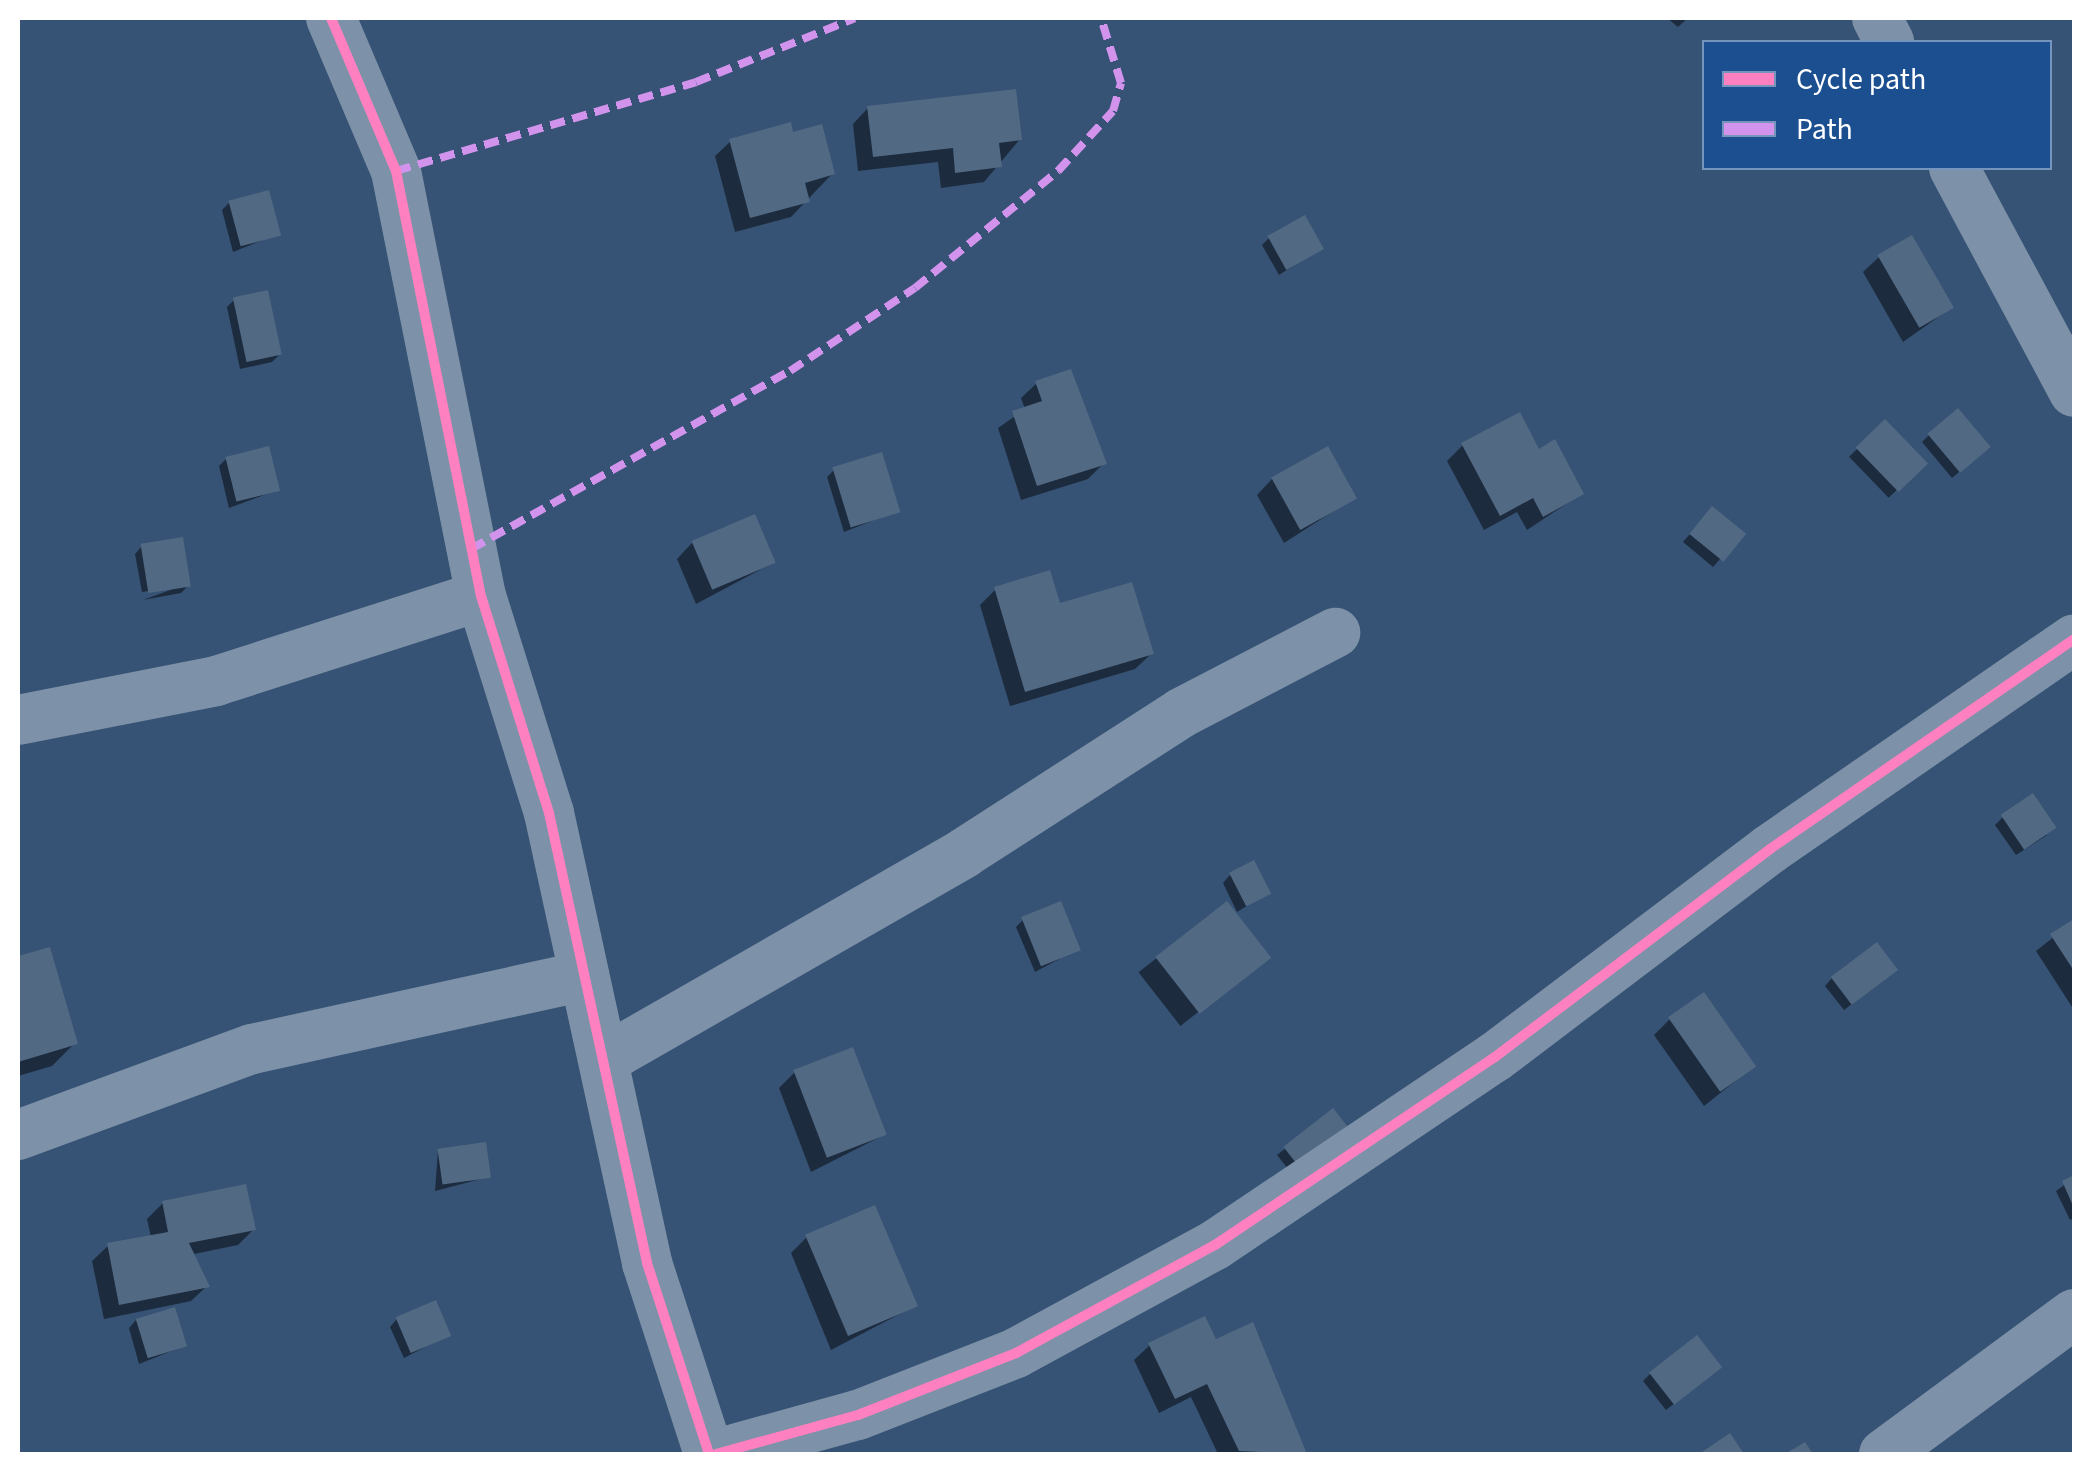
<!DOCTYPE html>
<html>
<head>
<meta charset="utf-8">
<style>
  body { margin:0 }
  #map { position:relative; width:2092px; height:1472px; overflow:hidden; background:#365274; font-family:"Source Sans 3",sans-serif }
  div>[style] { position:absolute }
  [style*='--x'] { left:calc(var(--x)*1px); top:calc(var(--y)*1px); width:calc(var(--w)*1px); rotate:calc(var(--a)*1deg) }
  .shadow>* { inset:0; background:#0007; transform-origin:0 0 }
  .building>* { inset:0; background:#526984; transform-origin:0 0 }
  .minor>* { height:50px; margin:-25px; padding:0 25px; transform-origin:25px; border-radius:25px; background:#7d92a8 }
  .quiet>* { height:8px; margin-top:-4px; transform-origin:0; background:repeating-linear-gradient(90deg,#d193ec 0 15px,transparent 0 23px) }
  .cycleway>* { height:10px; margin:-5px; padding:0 5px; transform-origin:5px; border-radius:5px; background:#ff80c0 }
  span { translate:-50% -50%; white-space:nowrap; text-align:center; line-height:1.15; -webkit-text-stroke:10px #1b4f8f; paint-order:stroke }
  .frame { position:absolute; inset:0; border:20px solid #fff; pointer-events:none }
  .legend { position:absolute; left:1702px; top:40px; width:350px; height:130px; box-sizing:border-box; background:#1b4f8f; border:2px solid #7695bc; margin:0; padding:12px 18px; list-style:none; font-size:30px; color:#fff }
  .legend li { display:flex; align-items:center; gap:20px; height:50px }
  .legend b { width:50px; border:2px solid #7695bc }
</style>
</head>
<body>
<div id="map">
  <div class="shadow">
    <div style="clip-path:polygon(1667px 18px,1688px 18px,1678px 27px)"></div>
    <div style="clip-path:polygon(868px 108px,1020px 139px,984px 182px,941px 188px,938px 162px,858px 171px,853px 124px)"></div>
    <div style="clip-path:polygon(791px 135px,832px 174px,791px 217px,735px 232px,715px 156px,731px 141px)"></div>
    <div style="clip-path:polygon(229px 203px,278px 234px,233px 252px,222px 210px)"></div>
    <div style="clip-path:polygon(1269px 238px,1321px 248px,1279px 275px,1262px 245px)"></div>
    <div style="clip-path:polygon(1879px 257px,1951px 308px,1903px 342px,1863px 272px)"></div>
    <div style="clip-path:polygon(234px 300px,279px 355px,272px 362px,240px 369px,227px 307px)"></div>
    <div style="clip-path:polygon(1037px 383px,1104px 463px,1088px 479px,1021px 500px,998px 428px,1025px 409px,1021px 398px)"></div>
    <div style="left:1885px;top:422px;width:57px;height:50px;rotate:46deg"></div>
    <div style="clip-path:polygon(1929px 435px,1980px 454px,1952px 478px,1922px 442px)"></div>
    <div style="clip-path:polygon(1463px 445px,1538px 452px,1581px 494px,1527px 530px,1517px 512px,1484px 530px,1447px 461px)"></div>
    <div style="clip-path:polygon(226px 459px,277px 490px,229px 508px,219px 466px)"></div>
    <div style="clip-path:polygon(834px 470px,897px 511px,844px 532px,827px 477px)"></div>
    <div style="clip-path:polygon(1272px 479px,1354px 498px,1284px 543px,1257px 495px)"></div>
    <div style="clip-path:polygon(1705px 517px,1742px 534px,1713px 567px,1683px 542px)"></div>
    <div style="clip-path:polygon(692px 543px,773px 563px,696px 604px,677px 559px)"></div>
    <div style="clip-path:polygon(142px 546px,189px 585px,181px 593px,143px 600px,184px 585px,142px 592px,135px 554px)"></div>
    <div style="clip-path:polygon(995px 590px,1058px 606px,1151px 654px,1135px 669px,1010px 706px,980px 605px)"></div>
    <div style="clip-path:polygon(2002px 818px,2047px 835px,2016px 855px,1995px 825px)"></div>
    <div style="clip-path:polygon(1230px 875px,1268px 893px,1237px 912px,1223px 883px)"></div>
    <div style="left:1226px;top:904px;width:68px;height:111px;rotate:52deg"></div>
    <div style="clip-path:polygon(1023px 920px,1078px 949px,1035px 972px,1016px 927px)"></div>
    <div style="clip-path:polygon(2074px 921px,2074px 1010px,2036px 951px)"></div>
    <div style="clip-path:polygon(48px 950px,75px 1043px,52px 1066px,18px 1076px,18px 959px)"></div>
    <div style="clip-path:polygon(1887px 977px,1844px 1010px,1825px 986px,1832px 978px)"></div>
    <div style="clip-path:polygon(1670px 1019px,1753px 1067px,1704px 1106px,1654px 1035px)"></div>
    <div style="clip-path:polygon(795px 1072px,884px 1135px,811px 1172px,779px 1088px)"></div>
    <div style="clip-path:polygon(1333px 1111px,1300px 1184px,1277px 1155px)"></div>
    <div style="clip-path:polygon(438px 1151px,488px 1177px,435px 1191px)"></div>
    <div style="clip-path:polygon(2074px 1178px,2074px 1218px,2070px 1220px,2056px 1191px)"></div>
    <div style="clip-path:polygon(163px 1203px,253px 1230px,238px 1245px,189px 1255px,207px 1286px,191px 1301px,104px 1319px,92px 1261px,108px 1246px,151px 1237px,147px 1219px)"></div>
    <div style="clip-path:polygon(807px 1237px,915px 1306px,831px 1350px,791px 1253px)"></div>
    <div style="clip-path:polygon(397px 1319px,448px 1335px,404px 1358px,390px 1327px)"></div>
    <div style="clip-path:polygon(136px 1320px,184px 1346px,139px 1364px,129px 1328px)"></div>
    <div style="clip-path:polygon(1252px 1325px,1305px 1454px,1218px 1454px,1191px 1397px,1159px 1413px,1134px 1360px,1150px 1345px,1215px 1342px)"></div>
    <div style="clip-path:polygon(1650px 1374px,1711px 1374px,1666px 1410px,1643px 1381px)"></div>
  </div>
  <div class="building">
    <div style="clip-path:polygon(1016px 89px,1022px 140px,999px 143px,1002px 167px,955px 173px,953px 148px,873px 157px,867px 106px)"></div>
    <div style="clip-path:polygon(791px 122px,793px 132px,822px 124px,835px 174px,805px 183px,810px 202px,750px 218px,729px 139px)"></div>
    <div style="left:269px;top:190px;width:47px;height:42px;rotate:75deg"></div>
    <div style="left:1305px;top:215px;width:39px;height:43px;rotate:61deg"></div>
    <div style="left:1912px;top:235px;width:84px;height:40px;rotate:60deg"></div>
    <div style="left:268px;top:290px;width:66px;height:36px;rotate:78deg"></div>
    <div style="clip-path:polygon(1071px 369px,1107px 464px,1037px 486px,1012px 411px,1042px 401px,1035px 381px)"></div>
    <div style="left:1958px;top:408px;width:51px;height:40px;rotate:50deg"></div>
    <div style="clip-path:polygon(1520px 412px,1539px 449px,1555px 439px,1584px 494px,1543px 517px,1533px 498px,1500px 516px,1461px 443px)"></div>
    <div style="left:1885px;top:419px;width:62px;height:41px;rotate:46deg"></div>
    <div style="left:269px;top:446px;width:46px;height:45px;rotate:76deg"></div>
    <div style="left:1328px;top:446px;width:60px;height:65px;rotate:61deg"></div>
    <div style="left:882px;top:452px;width:63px;height:52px;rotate:73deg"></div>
    <div style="left:1712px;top:506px;width:44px;height:36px;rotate:39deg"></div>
    <div style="left:755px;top:514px;width:53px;height:69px;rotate:67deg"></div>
    <div style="left:183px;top:537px;width:50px;height:43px;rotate:81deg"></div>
    <div style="clip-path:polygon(1050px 570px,1060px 603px,1132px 582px,1154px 654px,1025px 692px,994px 587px)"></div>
    <div style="left:2033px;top:793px;width:42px;height:39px;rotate:56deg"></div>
    <div style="left:1254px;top:860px;width:38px;height:28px;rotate:63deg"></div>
    <div style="left:1061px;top:901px;width:53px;height:43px;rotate:68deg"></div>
    <div style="left:1227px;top:901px;width:72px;height:91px;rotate:52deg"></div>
    <div style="clip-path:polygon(2074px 919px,2074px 971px,2050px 934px)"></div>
    <div style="left:1877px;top:942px;width:35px;height:58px;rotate:53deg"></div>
    <div style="clip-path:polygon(50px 947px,78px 1044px,18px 1062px,18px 956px)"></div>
    <div style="left:1704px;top:992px;width:91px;height:44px;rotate:55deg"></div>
    <div style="left:853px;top:1047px;width:94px;height:64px;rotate:69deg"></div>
    <div style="left:1333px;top:1108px;width:42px;height:63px;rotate:52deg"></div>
    <div style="left:486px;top:1142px;width:36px;height:49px;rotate:82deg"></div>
    <div style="clip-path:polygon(2074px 1175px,2074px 1208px,2062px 1181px)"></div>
    <div style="clip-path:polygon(246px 1184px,256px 1230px,189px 1243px,210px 1287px,119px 1305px,107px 1243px,168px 1232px,162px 1201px)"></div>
    <div style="left:875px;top:1205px;width:110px;height:76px;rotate:67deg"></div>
    <div style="left:436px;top:1300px;width:39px;height:44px;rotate:67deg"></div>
    <div style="left:175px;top:1307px;width:41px;height:41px;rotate:73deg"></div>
    <div style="clip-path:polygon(1205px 1316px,1216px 1339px,1253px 1322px,1307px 1454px,1239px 1451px,1207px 1384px,1175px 1399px,1148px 1343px)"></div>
    <div style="left:1697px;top:1335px;width:41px;height:61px;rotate:52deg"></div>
    <div style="clip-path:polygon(1730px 1433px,1744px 1454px,1699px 1454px)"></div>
    <div style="clip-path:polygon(1805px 1442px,1813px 1454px,1785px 1454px)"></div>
  </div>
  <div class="minor">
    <div style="--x:331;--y:18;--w:166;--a:67"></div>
    <div style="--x:396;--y:171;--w:433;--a:78.7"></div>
    <div style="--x:481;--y:596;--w:227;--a:72.6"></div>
    <div style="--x:549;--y:813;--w:461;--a:77.7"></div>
    <div style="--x:647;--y:1263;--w:201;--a:72"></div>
    <div style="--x:1877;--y:18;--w:27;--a:63"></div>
    <div style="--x:1954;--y:168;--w:254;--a:61.8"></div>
    <div style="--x:18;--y:720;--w:202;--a:-11.1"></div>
    <div style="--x:216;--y:681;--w:278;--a:-17.8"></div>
    <div style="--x:605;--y:1059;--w:414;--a:-29.8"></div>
    <div style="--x:964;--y:853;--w:258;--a:-32.8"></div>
    <div style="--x:1181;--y:713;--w:174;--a:-27.5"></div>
    <div style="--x:18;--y:1135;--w:249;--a:-20.2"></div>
    <div style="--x:252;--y:1049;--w:340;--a:-12.4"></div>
    <div style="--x:716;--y:1454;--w:147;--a:-15.4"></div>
    <div style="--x:858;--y:1415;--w:170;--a:-21.4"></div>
    <div style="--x:1016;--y:1353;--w:226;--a:-28.5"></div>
    <div style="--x:1215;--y:1245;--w:337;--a:-33.9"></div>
    <div style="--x:1495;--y:1057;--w:345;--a:-37.1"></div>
    <div style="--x:1770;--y:849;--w:369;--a:-34.6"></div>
    <div style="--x:1884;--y:1454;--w:236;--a:-36.4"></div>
  </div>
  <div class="quiet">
    <div style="--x:396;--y:171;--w:313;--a:-16.5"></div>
    <div style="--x:696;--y:82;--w:171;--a:-21.9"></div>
    <div style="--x:471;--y:549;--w:365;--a:-29.2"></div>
    <div style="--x:790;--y:371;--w:150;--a:-33.6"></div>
    <div style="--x:915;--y:288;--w:185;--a:-39.3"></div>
    <div style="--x:1058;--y:171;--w:81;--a:-47.5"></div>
    <div style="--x:1113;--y:111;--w:29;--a:-74"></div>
    <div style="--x:1121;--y:83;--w:68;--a:-107.1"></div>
  </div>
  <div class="cycleway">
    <div style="--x:331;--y:18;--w:166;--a:67"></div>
    <div style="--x:396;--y:171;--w:433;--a:78.7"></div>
    <div style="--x:481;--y:596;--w:227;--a:72.6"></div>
    <div style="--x:549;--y:813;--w:461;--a:77.7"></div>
    <div style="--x:647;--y:1263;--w:201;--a:72"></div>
    <div style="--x:716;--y:1454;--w:147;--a:-15.4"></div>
    <div style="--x:858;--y:1415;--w:170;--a:-21.4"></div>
    <div style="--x:1016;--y:1353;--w:226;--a:-28.5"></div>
    <div style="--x:1215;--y:1245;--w:337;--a:-33.9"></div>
    <div style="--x:1495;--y:1057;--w:345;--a:-37.1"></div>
    <div style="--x:1770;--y:849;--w:369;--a:-34.6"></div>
  </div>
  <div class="frame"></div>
  <ul class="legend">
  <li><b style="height:12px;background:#ff80c0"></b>Cycle path</li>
  <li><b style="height:12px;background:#d193ec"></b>Path</li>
  </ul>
</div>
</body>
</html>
